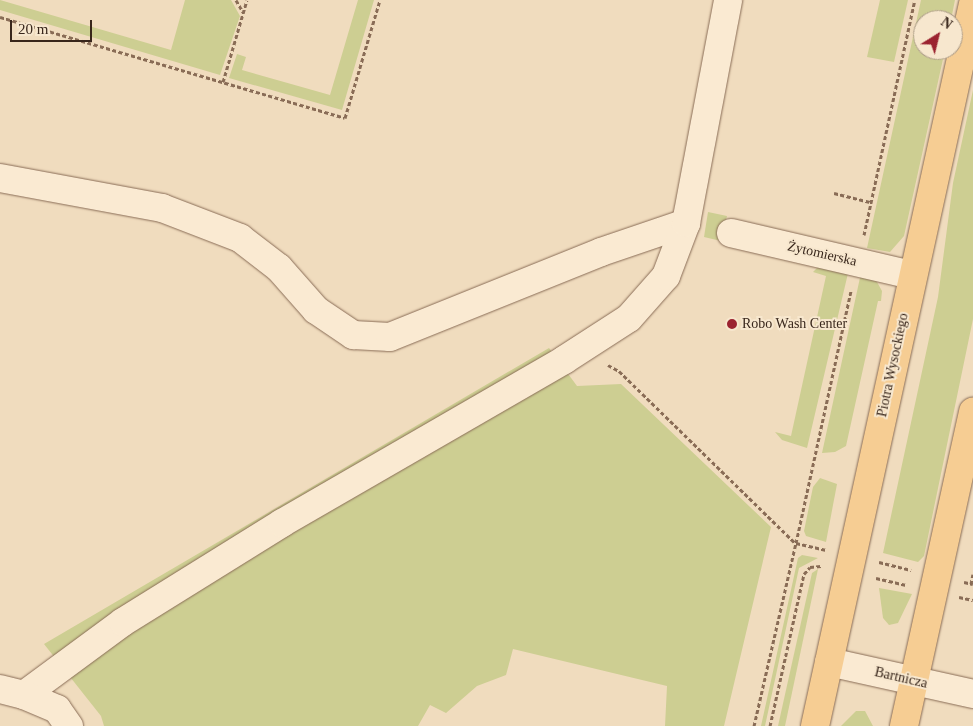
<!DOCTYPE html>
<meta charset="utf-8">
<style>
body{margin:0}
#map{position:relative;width:973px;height:726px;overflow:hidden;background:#f0dcbe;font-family:"Times New Roman",serif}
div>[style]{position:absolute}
.green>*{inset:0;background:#cdce92}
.path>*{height:3px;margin-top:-1.5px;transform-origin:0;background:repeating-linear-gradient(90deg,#896c56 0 4px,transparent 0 6.5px)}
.roads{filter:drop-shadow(0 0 1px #896c56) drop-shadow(0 0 1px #896c56)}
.minor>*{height:28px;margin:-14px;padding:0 14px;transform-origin:14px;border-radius:14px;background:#faead2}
.major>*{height:28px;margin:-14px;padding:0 14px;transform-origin:14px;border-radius:14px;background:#f6cd93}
.dots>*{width:14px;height:14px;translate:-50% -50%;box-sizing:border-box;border:2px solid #f7e7ce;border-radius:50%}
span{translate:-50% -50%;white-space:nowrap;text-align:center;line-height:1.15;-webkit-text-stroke:4px #f7e7ce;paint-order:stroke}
.street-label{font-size:14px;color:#38261b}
.poi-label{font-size:14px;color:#38261b}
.left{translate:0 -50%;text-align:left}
.north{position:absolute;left:913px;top:10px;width:50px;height:50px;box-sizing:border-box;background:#f7e7ce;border:1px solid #ab9a86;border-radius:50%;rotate:36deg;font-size:14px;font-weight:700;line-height:20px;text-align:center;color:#38261b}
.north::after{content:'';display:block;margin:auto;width:18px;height:22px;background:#9b2330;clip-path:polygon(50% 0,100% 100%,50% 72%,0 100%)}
.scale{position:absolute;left:10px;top:20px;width:82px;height:22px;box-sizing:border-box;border:2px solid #38261b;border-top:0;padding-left:6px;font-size:15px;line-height:18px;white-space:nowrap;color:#38261b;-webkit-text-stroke:4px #f7e7ce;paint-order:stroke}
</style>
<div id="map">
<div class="green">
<div style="clip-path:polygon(0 0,171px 50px,185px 0,231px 0,240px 16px,220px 75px,0 10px)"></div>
<div style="clip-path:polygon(358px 0,374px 0,342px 110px,229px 78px,237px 54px,246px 57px,242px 70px,330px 95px)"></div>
<div style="clip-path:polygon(880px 0,908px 0,894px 62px,867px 57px)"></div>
<div style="clip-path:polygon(921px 0,955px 0,951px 20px,923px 20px,923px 50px,945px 50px,904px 236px,890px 252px,867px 248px)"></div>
<div style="clip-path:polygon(973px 90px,973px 319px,924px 556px,918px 562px,883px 553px,938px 297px,953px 183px)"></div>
<div style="clip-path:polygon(708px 212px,727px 216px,721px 241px,704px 237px)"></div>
<div style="clip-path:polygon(821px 264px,849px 269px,807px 448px,782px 440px,775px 432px,791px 436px,826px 276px,813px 272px)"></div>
<div style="clip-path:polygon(861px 273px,870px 274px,877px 282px,882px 291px,881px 301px,878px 301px,846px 446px,835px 452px,822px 453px)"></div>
<div style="clip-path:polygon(549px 348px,577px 386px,621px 384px,771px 527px,724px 726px,665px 726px,667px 686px,513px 649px,506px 675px,477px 686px,446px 713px,430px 705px,418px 726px,104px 726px,101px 716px,44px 644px)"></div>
<div style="clip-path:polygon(820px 478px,837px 484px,826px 542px,806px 536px,804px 531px,813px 487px)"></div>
<div style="clip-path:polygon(802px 555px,818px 558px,799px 568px,765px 726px,761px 726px,798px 558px)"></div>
<div style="clip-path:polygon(818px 569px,785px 726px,778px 726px,812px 573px)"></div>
<div style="clip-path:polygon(879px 588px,912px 594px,898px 623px,889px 625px,883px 618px)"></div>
<div style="clip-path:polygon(856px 711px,865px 711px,873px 726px,841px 726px)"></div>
</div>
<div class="path">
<div style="left:236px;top:0;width:14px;rotate:60deg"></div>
<div style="left:0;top:17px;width:359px;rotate:16.3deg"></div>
<div style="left:345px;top:118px;width:123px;rotate:-73.5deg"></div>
<div style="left:223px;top:82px;width:85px;rotate:-73.7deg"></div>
<div style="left:834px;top:193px;width:38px;rotate:14deg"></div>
<div style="left:864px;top:235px;width:240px;rotate:-77.8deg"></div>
<div style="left:608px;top:365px;width:13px;rotate:29deg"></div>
<div style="left:619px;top:371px;width:246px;rotate:44.3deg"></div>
<div style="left:796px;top:543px;width:259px;rotate:-77.7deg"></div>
<div style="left:879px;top:562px;width:33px;rotate:14deg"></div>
<div style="left:876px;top:578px;width:32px;rotate:13deg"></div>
<div style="left:964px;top:582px;width:9px;rotate:13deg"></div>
<div style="left:971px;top:584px;width:10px;rotate:-79deg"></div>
<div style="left:959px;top:597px;width:14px;rotate:12deg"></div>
<div style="left:754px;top:726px;width:188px;rotate:-77.1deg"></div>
<div style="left:796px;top:543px;width:31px;rotate:13deg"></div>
<div style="left:770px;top:726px;width:156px;rotate:-77.4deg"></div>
<div style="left:804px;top:574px;width:9px;rotate:-49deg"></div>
<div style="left:810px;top:567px;width:11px;rotate:-5deg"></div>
</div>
<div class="roads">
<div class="minor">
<div style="left:0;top:178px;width:165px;rotate:10.5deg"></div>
<div style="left:162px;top:208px;width:84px;rotate:21deg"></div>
<div style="left:240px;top:238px;width:49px;rotate:37.6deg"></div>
<div style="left:279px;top:268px;width:56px;rotate:48.6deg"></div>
<div style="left:316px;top:310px;width:45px;rotate:34deg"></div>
<div style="left:353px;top:335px;width:37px;rotate:3deg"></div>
<div style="left:390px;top:337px;width:227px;rotate:-21.9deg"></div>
<div style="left:601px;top:252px;width:90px;rotate:-18.8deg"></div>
<div style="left:731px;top:233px;width:186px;rotate:13.1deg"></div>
<div style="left:829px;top:662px;width:148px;rotate:12.5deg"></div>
<div style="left:0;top:689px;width:25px;rotate:14deg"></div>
<div style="left:24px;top:695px;width:123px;rotate:-36.4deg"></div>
<div style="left:123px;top:622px;width:187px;rotate:-31.9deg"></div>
<div style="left:282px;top:523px;width:326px;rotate:-30deg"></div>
<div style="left:564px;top:360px;width:77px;rotate:-32.9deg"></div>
<div style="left:629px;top:318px;width:56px;rotate:-48.6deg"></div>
<div style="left:666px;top:276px;width:57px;rotate:-69.3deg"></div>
<div style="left:686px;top:223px;width:227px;rotate:-79.3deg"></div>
<div style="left:24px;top:695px;width:36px;rotate:23deg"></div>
<div style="left:57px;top:709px;width:21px;rotate:55deg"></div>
</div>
<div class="major">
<div style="left:815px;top:726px;width:739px;rotate:-77.66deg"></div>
<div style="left:904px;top:726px;width:322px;rotate:-77.6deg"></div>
</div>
</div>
<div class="dots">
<div style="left:732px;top:324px;background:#9b2330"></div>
</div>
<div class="street-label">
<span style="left:822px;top:254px;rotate:13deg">Żytomierska</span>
<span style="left:893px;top:365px;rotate:-78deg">Piotra Wysockiego</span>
<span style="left:901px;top:678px;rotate:13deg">Bartnicza</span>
</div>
<div class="poi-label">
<span class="left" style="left:742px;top:324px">Robo Wash Center</span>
</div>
<div class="north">N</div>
<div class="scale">20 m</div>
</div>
